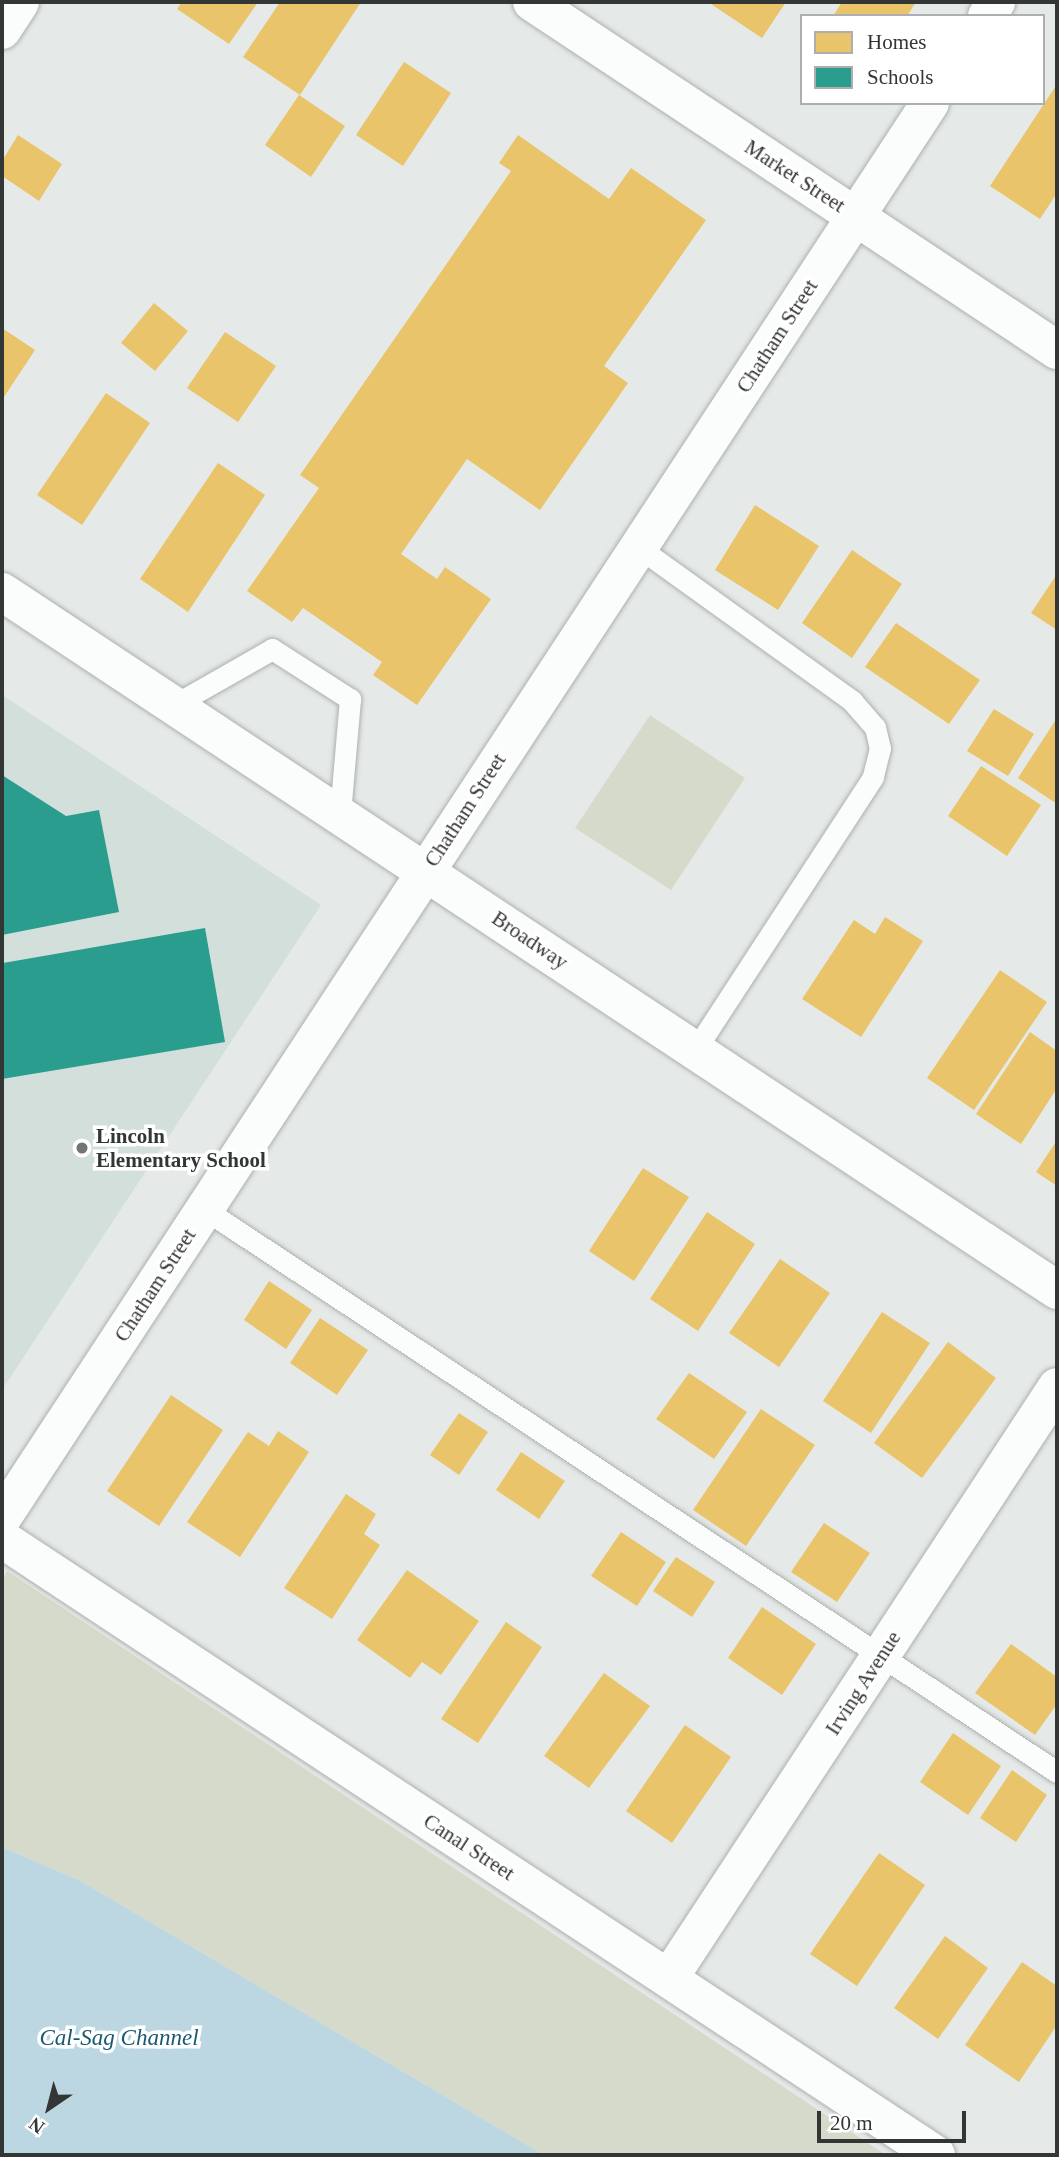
<!DOCTYPE html>
<style>
body{margin:0}
#map{position:relative;width:1059px;height:2157px;overflow:hidden;background:#e5eae8;font-family:Georgia,serif}
div>[style]{position:absolute}
.built>*{inset:0;background:#d2dfda}
.green>*{inset:0;background:#d6daca}
.water>*{inset:0;background:#bdd7e2}
.homes>*{inset:0;background:#e9c46a}
.schools>*{inset:0;background:#2a9d8f}
.roads{filter:drop-shadow(0 0 2px #acb0af) drop-shadow(0 0 2px #acb0af)}
.lane>*{height:21px;margin:-10.5px;padding:0 10.5px;transform-origin:10.5px;border-radius:10.5px;background:#fbfcfc}
.street>*{height:38px;margin:-19px;padding:0 19px;transform-origin:19px;border-radius:19px;background:#fbfcfc}
.secondary>*{height:38px;margin:-19px;padding:0 19px;transform-origin:19px;border-radius:19px;background:#fbfcfc}
.dots>*{width:19px;height:19px;translate:-50% -50%;box-sizing:border-box;border:4px solid #fff;border-radius:50%}
span{translate:-50% -50%;white-space:nowrap;text-align:center;line-height:1.15;-webkit-text-stroke:7px #fff;paint-order:stroke}
.street-label{font-size:21px;color:#323634}
.poi-label{font-size:21px;color:#323634;font-weight:700}
.left{translate:0 -50%;text-align:left}
.water-label{font-size:23px;color:#185871;font-style:italic}
.frame{position:absolute;inset:0;border:4px solid #323634;pointer-events:none}
.legend{position:absolute;left:800px;top:14px;width:245px;height:91px;box-sizing:border-box;background:#fff;border:2px solid #adafae;margin:0;padding:9px 12px;list-style:none;font-size:21px;color:#323634}
.legend li{display:flex;align-items:center;gap:14px;height:35px}
.legend b{width:35px;border:2px solid #adafae}
.north{position:absolute;left:14px;top:2073px;width:70px;height:70px;-webkit-text-stroke:5px #fff;paint-order:stroke;rotate:215deg;font-size:19px;font-weight:700;line-height:28px;text-align:center;color:#323634}
.north::after{content:'';display:block;margin:auto;width:24px;height:32px;background:#323634;clip-path:polygon(50% 0,100% 100%,50% 72%,0 100%)}
.scale{position:absolute;left:817px;top:2111px;width:149px;height:32px;box-sizing:border-box;border:4px solid #323634;border-top:0;padding-left:9px;font-size:21px;line-height:24px;white-space:nowrap;color:#323634;-webkit-text-stroke:5px #fff;paint-order:stroke}
</style>
<div id="map">
<div class="built">
<div style="clip-path:polygon(2px 695px,321px 905px,2px 1390px)"></div>
</div>
<div class="green">
<div style="clip-path:polygon(650px 715px,745px 778px,671px 890px,575px 828px)"></div>
<div style="clip-path:polygon(7px 1571px,886px 2155px,544px 2155px,79px 1880px,2px 1847px,2px 1580px)"></div>
</div>
<div class="water">
<div style="clip-path:polygon(2px 1847px,79px 1880px,544px 2155px,2px 2155px)"></div>
</div>
<div class="homes">
<div style="clip-path:polygon(182px 2px,258px 2px,229px 44px,177px 9px)"></div>
<div style="clip-path:polygon(280px 2px,361px 2px,300px 95px,243px 57px)"></div>
<div style="clip-path:polygon(708px 2px,786px 2px,762px 38px)"></div>
<div style="clip-path:polygon(842px 2px,916px 2px,907px 16px,833px 16px)"></div>
<div style="clip-path:polygon(404px 62px,451px 93px,403px 166px,356px 135px)"></div>
<div style="clip-path:polygon(1057px 84px,1057px 193px,1040px 219px,990px 186px)"></div>
<div style="clip-path:polygon(299px 95px,345px 126px,311px 177px,265px 145px)"></div>
<div style="clip-path:polygon(18px 135px,62px 164px,39px 201px,2px 176px,2px 161px)"></div>
<div style="clip-path:polygon(518px 135px,609px 199px,631px 168px,706px 220px,604px 366px,628px 383px,540px 510px,467px 459px,401px 554px,437px 579px,445px 567px,491px 599px,417px 705px,373px 675px,382px 662px,303px 608px,292px 622px,247px 591px,319px 488px,300px 475px,511px 171px,499px 163px)"></div>
<div style="clip-path:polygon(154px 303px,188px 331px,155px 371px,121px 343px)"></div>
<div style="clip-path:polygon(2px 328px,35px 350px,2px 400px)"></div>
<div style="clip-path:polygon(225px 332px,276px 366px,238px 422px,187px 388px)"></div>
<div style="clip-path:polygon(106px 393px,150px 423px,82px 525px,37px 495px)"></div>
<div style="clip-path:polygon(218px 463px,265px 495px,188px 612px,140px 579px)"></div>
<div style="clip-path:polygon(755px 505px,819px 546px,778px 610px,715px 570px)"></div>
<div style="clip-path:polygon(852px 550px,902px 584px,852px 658px,802px 623px)"></div>
<div style="clip-path:polygon(1057px 574px,1057px 630px,1031px 613px)"></div>
<div style="clip-path:polygon(896px 623px,980px 680px,949px 724px,865px 667px)"></div>
<div style="clip-path:polygon(994px 709px,1034px 734px,1008px 776px,967px 751px)"></div>
<div style="clip-path:polygon(1057px 718px,1057px 804px,1018px 778px)"></div>
<div style="clip-path:polygon(981px 766px,1041px 805px,1007px 856px,948px 816px)"></div>
<div style="clip-path:polygon(885px 917px,923px 941px,861px 1037px,802px 999px,854px 920px,875px 934px)"></div>
<div style="clip-path:polygon(1000px 970px,1047px 1002px,974px 1110px,927px 1078px)"></div>
<div style="clip-path:polygon(1030px 1032px,1057px 1051px,1057px 1088px,1021px 1144px,976px 1114px)"></div>
<div style="clip-path:polygon(1057px 1140px,1057px 1186px,1036px 1172px)"></div>
<div style="clip-path:polygon(643px 1168px,689px 1197px,634px 1281px,589px 1251px)"></div>
<div style="clip-path:polygon(707px 1212px,755px 1244px,698px 1331px,650px 1299px)"></div>
<div style="clip-path:polygon(780px 1259px,830px 1293px,779px 1367px,729px 1333px)"></div>
<div style="clip-path:polygon(269px 1281px,312px 1310px,286px 1349px,244px 1320px)"></div>
<div style="clip-path:polygon(882px 1312px,930px 1343px,871px 1433px,823px 1401px)"></div>
<div style="clip-path:polygon(320px 1318px,368px 1350px,337px 1395px,290px 1363px)"></div>
<div style="clip-path:polygon(948px 1342px,996px 1378px,922px 1478px,874px 1443px)"></div>
<div style="clip-path:polygon(689px 1373px,747px 1412px,714px 1459px,656px 1419px)"></div>
<div style="clip-path:polygon(171px 1395px,223px 1430px,159px 1526px,107px 1491px)"></div>
<div style="clip-path:polygon(761px 1409px,815px 1445px,746px 1546px,693px 1510px)"></div>
<div style="clip-path:polygon(459px 1413px,488px 1432px,459px 1475px,430px 1455px)"></div>
<div style="clip-path:polygon(278px 1431px,309px 1452px,240px 1557px,187px 1522px,248px 1432px,269px 1446px)"></div>
<div style="clip-path:polygon(521px 1452px,565px 1481px,539px 1519px,496px 1490px)"></div>
<div style="clip-path:polygon(346px 1494px,376px 1514px,364px 1534px,380px 1545px,332px 1619px,284px 1588px)"></div>
<div style="clip-path:polygon(824px 1523px,870px 1553px,837px 1602px,791px 1572px)"></div>
<div style="clip-path:polygon(621px 1532px,666px 1562px,637px 1606px,591px 1576px)"></div>
<div style="clip-path:polygon(676px 1557px,715px 1582px,692px 1617px,653px 1591px)"></div>
<div style="clip-path:polygon(407px 1570px,479px 1621px,441px 1675px,422px 1662px,410px 1678px,357px 1640px)"></div>
<div style="clip-path:polygon(762px 1607px,816px 1644px,782px 1695px,728px 1658px)"></div>
<div style="clip-path:polygon(506px 1622px,542px 1647px,478px 1743px,441px 1719px)"></div>
<div style="clip-path:polygon(1011px 1644px,1057px 1677px,1057px 1704px,1035px 1735px,975px 1693px)"></div>
<div style="clip-path:polygon(604px 1673px,650px 1706px,589px 1788px,544px 1756px)"></div>
<div style="clip-path:polygon(685px 1725px,731px 1757px,672px 1843px,626px 1811px)"></div>
<div style="clip-path:polygon(953px 1733px,1001px 1766px,968px 1815px,920px 1782px)"></div>
<div style="clip-path:polygon(1012px 1770px,1047px 1795px,1016px 1842px,980px 1818px)"></div>
<div style="clip-path:polygon(879px 1853px,925px 1885px,857px 1986px,810px 1954px)"></div>
<div style="clip-path:polygon(945px 1936px,988px 1968px,938px 2039px,894px 2008px)"></div>
<div style="clip-path:polygon(1022px 1962px,1057px 1986px,1057px 2025px,1019px 2082px,965px 2045px)"></div>
</div>
<div class="schools">
<div style="clip-path:polygon(2px 775px,66px 816px,99px 810px,119px 912px,2px 935px)"></div>
<div style="clip-path:polygon(205px 928px,225px 1042px,2px 1079px,3px 963px)"></div>
</div>
<div class="roads">
<div class="lane">
<div style="left:638px;top:547px;width:264px;rotate:35.7deg"></div>
<div style="left:852px;top:701px;width:35px;rotate:49deg"></div>
<div style="left:875px;top:727px;width:22px;rotate:77deg"></div>
<div style="left:880px;top:748px;width:30px;rotate:104deg"></div>
<div style="left:873px;top:777px;width:326px;rotate:123.1deg"></div>
<div style="left:174px;top:705px;width:113px;rotate:-29.7deg"></div>
<div style="left:272px;top:649px;width:93px;rotate:32.7deg"></div>
<div style="left:350px;top:699px;width:115px;rotate:95deg"></div>
<div style="left:204px;top:1209px;width:1022px;rotate:33.43deg"></div>
</div>
<div class="street">
<div style="left:532px;top:2px;width:630px;rotate:33.54deg"></div>
<div style="left:987px;top:16px;width:17px;rotate:-57deg"></div>
<div style="left:2px;top:30px;width:33px;rotate:-57deg"></div>
<div style="left:2px;top:1518px;width:1692px;rotate:-56.74deg"></div>
<div style="left:2px;top:1539px;width:1119px;rotate:33.41deg"></div>
<div style="left:669px;top:1978px;width:707px;rotate:-56.71deg"></div>
</div>
<div class="secondary">
<div style="left:2px;top:592px;width:1265px;rotate:33.49deg"></div>
</div>
</div>
<div class="dots">
<div style="left:82px;top:1148px;background:#717573"></div>
</div>
<div class="street-label">
<span style="left:795px;top:176px;rotate:33deg">Market Street</span>
<span style="left:777px;top:336px;rotate:-57deg">Chatham Street</span>
<span style="left:465px;top:810px;rotate:-57deg">Chatham Street</span>
<span style="left:530px;top:940px;rotate:34deg">Broadway</span>
<span style="left:155px;top:1285px;rotate:-57deg">Chatham Street</span>
<span style="left:863px;top:1683px;rotate:-57deg">Irving Avenue</span>
<span style="left:469px;top:1847px;rotate:33deg">Canal Street</span>
</div>
<div class="poi-label">
<span class="left" style="left:96px;top:1148px">Lincoln<br>Elementary School</span>
</div>
<div class="water-label">
<span style="left:119px;top:2038px">Cal-Sag Channel</span>
</div>
<div class="frame"></div>
<ul class="legend">
<li><b style="height:19px;background:#e9c46a"></b>Homes</li>
<li><b style="height:19px;background:#2a9d8f"></b>Schools</li>
</ul>
<div class="north">N</div>
<div class="scale">20 m</div>
</div>
